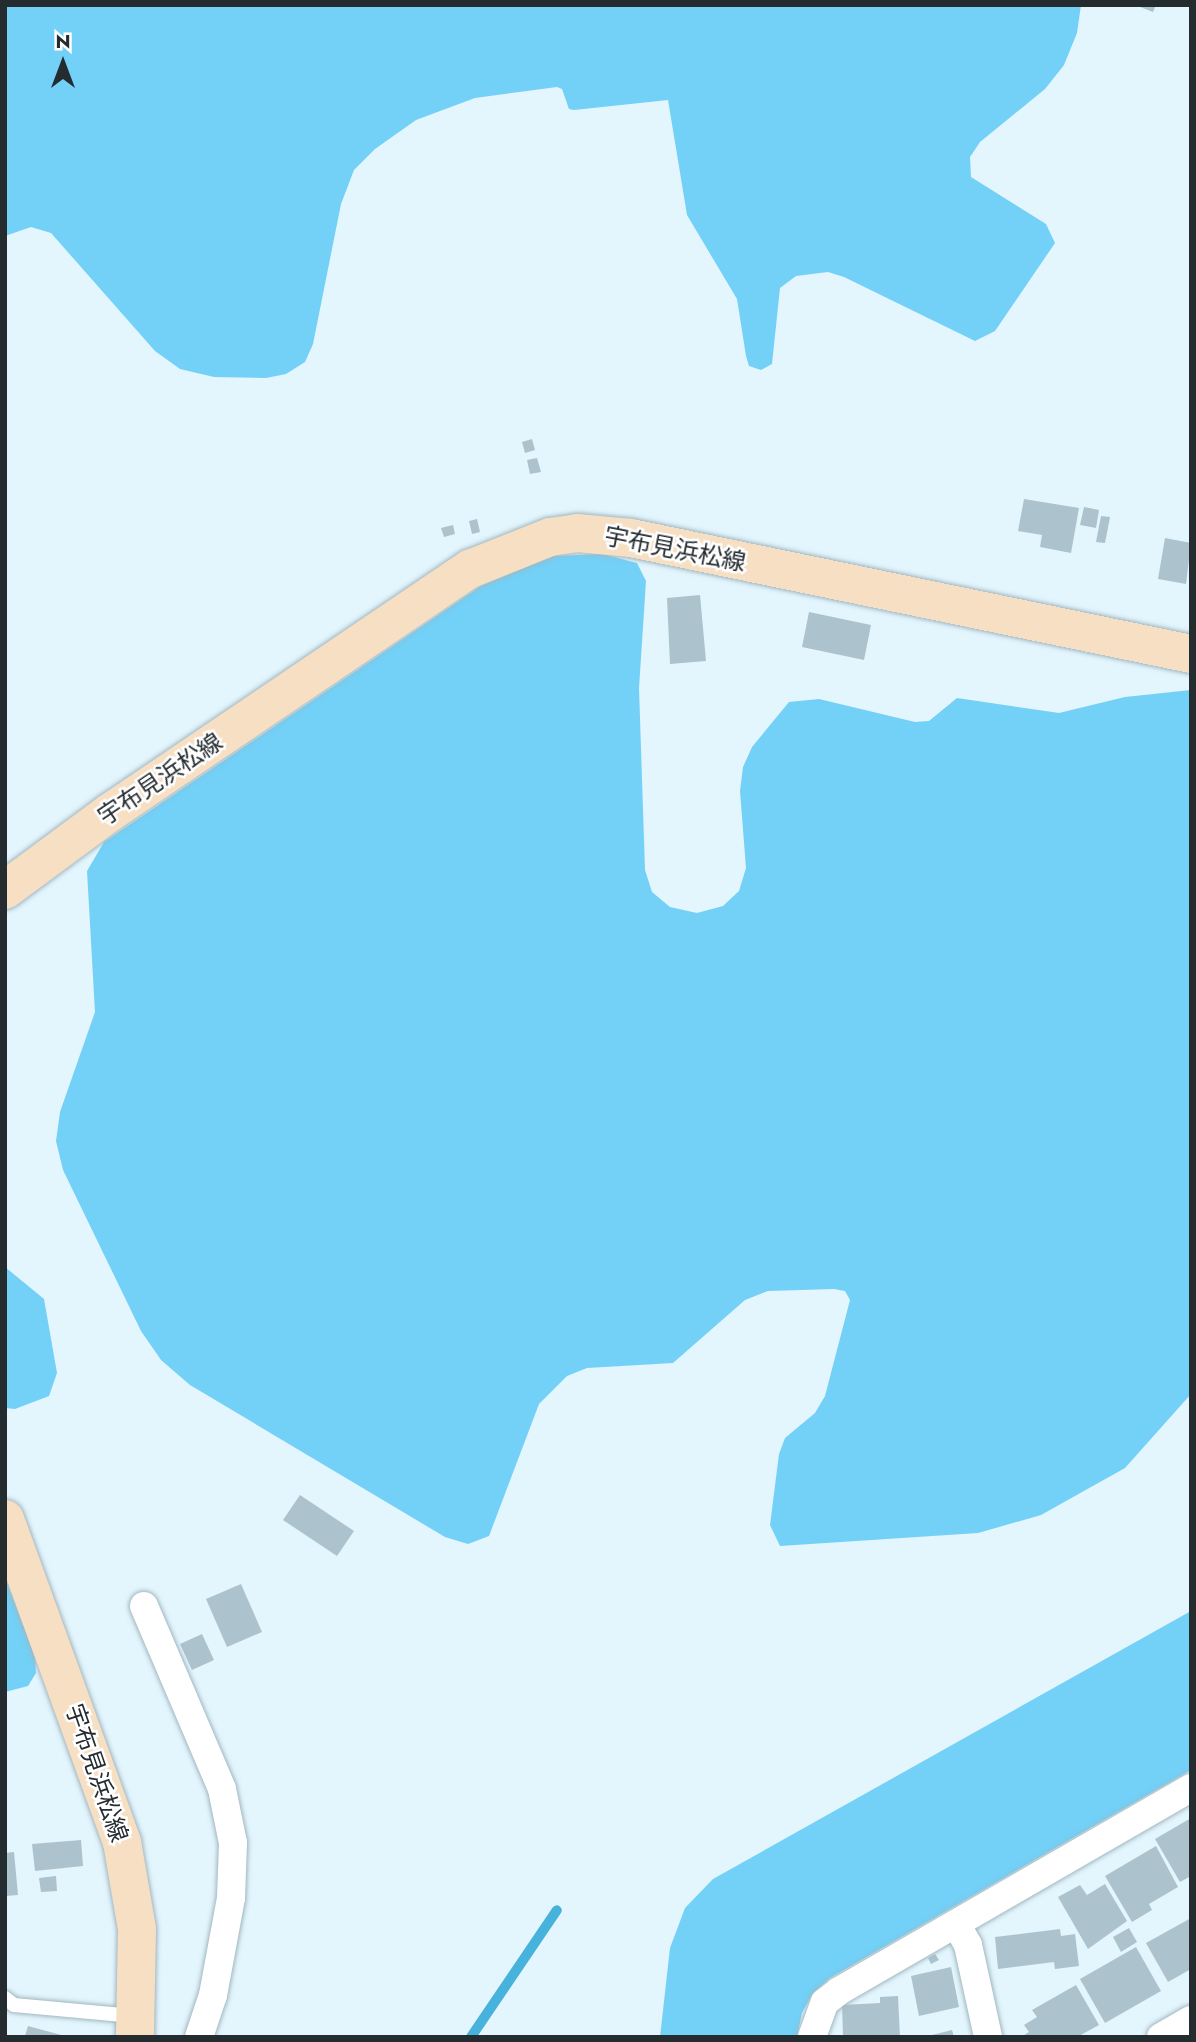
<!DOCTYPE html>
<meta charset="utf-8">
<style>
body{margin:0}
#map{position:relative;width:1196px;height:2042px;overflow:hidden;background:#e3f5fd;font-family:Jost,"Noto Sans JP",sans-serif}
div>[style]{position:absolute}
.green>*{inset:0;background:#73d0f6}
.stream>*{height:10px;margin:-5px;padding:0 5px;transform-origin:5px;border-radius:5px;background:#47b2db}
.building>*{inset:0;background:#acc3cd}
.roads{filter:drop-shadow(0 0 2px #a1b7c0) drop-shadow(0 0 2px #a1b7c0)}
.service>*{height:14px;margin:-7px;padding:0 7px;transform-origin:7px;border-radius:7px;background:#fff}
.minor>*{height:28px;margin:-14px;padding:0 14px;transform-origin:14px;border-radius:14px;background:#fff}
.secondary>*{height:38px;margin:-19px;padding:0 19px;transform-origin:19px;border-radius:19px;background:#f7dfc4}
span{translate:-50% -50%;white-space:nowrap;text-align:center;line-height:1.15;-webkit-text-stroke:5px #fff;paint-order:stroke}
.street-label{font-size:24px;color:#242c30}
.frame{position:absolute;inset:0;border:7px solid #242c30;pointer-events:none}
.north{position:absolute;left:28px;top:28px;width:70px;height:70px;-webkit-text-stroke:5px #fff;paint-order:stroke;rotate:0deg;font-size:19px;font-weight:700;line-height:28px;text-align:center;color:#242c30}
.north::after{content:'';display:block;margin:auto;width:24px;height:32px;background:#242c30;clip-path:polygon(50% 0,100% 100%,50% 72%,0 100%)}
</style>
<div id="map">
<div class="green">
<div style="clip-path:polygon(5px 5px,1081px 5px,1077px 33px,1064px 65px,1045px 89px,980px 142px,970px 157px,971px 177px,1046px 224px,1055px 243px,995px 331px,975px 341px,844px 277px,828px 272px,796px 276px,780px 288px,772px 364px,761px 370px,749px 366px,746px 356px,737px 299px,687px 215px,668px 100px,574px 110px,569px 109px,562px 89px,557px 87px,475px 98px,416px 120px,375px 149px,354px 170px,341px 204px,313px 344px,305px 362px,286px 374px,266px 378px,214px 377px,180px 369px,155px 351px,51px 233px,31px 227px,5px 236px)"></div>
<div style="clip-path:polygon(602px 554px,637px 563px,646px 581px,639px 688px,645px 870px,652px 892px,670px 907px,697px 913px,723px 906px,739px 891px,746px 868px,740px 791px,743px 767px,752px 747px,789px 702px,819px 699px,915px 722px,929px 721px,957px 698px,1059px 713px,1125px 697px,1191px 690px,1191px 1394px,1125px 1468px,1041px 1515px,978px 1533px,780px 1546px,770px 1525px,779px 1454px,785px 1438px,815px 1413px,825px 1396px,850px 1300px,845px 1291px,834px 1289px,768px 1291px,745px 1300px,673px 1363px,587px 1368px,567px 1376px,539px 1404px,489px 1536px,468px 1544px,445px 1537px,190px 1385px,161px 1360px,141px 1331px,63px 1170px,56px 1141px,60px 1112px,95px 1012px,87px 871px,104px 842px,481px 586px,553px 556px)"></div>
<div style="clip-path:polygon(5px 1267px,44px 1299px,57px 1373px,49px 1396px,15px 1409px,5px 1408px)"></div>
<div style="clip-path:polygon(5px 1578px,35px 1656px,36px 1673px,28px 1686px,5px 1692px)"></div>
<div style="clip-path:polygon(1191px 1611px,1191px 1770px,830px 1978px,813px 1993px,802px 2013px,797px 2037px,660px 2037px,670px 1948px,685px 1908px,713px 1879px)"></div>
</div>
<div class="stream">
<div style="left:471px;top:2037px;width:153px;rotate:-55.9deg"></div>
</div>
<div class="building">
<div style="clip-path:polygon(1135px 5px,1156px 5px,1153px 12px)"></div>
<div style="clip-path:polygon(532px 439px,535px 450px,525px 453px,522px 442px)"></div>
<div style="clip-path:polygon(537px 458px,541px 472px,530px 474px,527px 460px)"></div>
<div style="clip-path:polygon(1024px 499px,1079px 508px,1071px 553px,1040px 547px,1042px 535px,1018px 531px)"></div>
<div style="clip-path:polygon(1084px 507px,1099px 510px,1096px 528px,1080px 525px)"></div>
<div style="clip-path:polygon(1101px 516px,1110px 517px,1105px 543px,1096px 542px)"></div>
<div style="clip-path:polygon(477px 519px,480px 532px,472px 534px,469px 521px)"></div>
<div style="clip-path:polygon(453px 525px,455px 534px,444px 537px,441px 528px)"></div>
<div style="clip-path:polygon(1165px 538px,1191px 543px,1186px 584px,1158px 579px)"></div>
<div style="clip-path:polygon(700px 595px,706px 661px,670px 664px,667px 598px)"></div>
<div style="clip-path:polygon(809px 612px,871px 625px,864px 660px,802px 647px)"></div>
<div style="clip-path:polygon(300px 1495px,354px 1531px,337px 1556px,283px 1520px)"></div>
<div style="clip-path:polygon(241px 1584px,262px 1632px,227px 1647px,206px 1599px)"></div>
<div style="clip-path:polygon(202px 1634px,214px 1660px,192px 1670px,180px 1644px)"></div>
<div style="clip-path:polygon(1191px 1818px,1191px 1876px,1180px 1882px,1155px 1839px)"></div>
<div style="clip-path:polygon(81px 1840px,83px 1866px,35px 1871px,32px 1844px)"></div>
<div style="clip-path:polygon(1156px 1846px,1178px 1887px,1149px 1904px,1152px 1910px,1132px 1922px,1105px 1876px)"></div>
<div style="clip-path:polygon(14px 1852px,18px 1895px,5px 1896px,5px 1853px)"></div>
<div style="clip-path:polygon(56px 1876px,57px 1891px,41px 1892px,39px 1878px)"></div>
<div style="clip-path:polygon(1105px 1884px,1127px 1921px,1088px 1949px,1058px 1897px,1080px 1885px,1087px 1895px)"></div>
<div style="clip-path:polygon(1191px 1918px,1191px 1969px,1168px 1982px,1146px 1943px)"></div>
<div style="clip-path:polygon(1129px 1928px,1137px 1942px,1121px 1952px,1113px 1937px)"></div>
<div style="clip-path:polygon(1060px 1929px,1061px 1936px,1075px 1934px,1079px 1966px,1055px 1969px,1054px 1962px,998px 1969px,995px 1937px)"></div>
<div style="clip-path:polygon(1136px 1947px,1161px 1991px,1105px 2023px,1080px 1979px)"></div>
<div style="clip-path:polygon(935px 1954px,939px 1960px,931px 1964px,928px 1958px)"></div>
<div style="clip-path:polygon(951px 1967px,959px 2007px,919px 2016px,911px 1976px)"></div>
<div style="clip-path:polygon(1076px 1985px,1099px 2025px,1077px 2037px,1021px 2037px,1029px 2032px,1024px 2025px,1037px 2017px,1032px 2010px)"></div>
<div style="clip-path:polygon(898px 1996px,900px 2037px,843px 2037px,842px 2005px,880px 2003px,880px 1997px)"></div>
<div style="clip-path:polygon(28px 2026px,65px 2036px,64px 2037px,25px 2036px)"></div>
<div style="clip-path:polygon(952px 2030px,954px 2037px,928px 2037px,928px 2036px)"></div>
</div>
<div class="roads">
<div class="service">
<div style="left:5px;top:1998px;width:11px;rotate:38deg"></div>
<div style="left:14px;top:2005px;width:120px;rotate:5.3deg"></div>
</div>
<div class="minor">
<div style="left:144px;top:1606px;width:199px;rotate:66.9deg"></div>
<div style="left:222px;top:1789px;width:55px;rotate:78.5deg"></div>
<div style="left:233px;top:1843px;width:55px;rotate:92.1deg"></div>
<div style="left:231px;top:1898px;width:99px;rotate:100.5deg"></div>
<div style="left:213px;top:1995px;width:44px;rotate:108.4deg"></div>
<div style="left:956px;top:1924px;width:24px;rotate:60deg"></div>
<div style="left:968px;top:1945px;width:94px;rotate:77.7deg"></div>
<div style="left:812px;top:2037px;width:37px;rotate:-70deg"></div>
<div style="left:825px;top:2002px;width:18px;rotate:-38deg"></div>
<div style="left:839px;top:1991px;width:406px;rotate:-30deg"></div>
<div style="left:1161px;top:2037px;width:34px;rotate:-30deg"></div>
</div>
<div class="secondary">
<div style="left:5px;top:890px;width:129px;rotate:-36.5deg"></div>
<div style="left:109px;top:813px;width:436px;rotate:-34.1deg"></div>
<div style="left:470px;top:569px;width:86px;rotate:-21.8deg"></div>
<div style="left:550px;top:537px;width:27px;rotate:-8deg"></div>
<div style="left:577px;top:533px;width:54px;rotate:5.3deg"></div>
<div style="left:631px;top:538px;width:572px;rotate:11.7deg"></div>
<div style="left:5px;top:1519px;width:344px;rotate:70.1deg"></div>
<div style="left:122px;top:1842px;width:88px;rotate:80.2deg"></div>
<div style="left:137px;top:1929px;width:108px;rotate:91.1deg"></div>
</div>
</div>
<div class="street-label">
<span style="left:675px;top:549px;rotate:11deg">宇布見浜松線</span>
<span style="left:160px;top:779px;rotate:-34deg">宇布見浜松線</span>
<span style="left:97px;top:1773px;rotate:71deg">宇布見浜松線</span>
</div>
<div class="frame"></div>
<div class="north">N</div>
</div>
